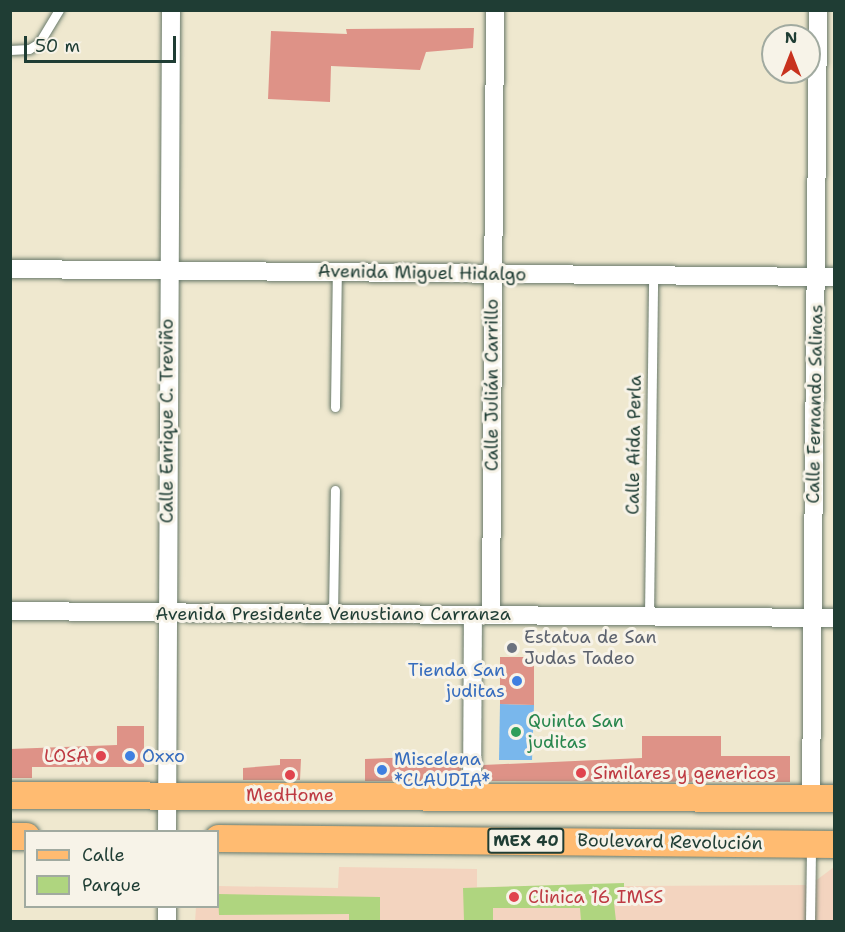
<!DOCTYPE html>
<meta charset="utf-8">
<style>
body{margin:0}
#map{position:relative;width:845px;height:932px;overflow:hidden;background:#efe8cf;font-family:"Shantell Sans",sans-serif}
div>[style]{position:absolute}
.built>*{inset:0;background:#f3d4bf}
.green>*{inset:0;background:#afd57f}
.water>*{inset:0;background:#79b7ec}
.building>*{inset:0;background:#de9287}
.roads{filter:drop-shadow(0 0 2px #68796a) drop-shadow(0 0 2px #68796a)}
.lane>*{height:9px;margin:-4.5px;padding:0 4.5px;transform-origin:4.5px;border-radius:4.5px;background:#fff}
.street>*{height:18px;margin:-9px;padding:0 9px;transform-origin:9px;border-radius:9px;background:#fff}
.primary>*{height:27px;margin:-13.5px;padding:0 13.5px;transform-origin:13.5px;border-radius:13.5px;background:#ffbb71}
.dots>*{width:16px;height:16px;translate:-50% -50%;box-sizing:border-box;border:3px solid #f7f3e8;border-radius:50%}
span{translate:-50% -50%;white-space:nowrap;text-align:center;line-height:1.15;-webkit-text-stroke:6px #f7f3e8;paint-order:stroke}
.shield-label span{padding:2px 4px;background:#f7f3e8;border:2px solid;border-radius:4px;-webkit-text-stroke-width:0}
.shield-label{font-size:16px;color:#1f3d34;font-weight:700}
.street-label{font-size:18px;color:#1f3d34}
.worship-label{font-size:18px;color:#5b616d}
.left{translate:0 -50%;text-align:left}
.shop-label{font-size:18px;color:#366cbe}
.right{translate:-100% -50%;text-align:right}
.leisure-label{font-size:18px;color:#27864d}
.health-label{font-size:18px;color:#be3a42}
.frame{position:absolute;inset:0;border:12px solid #1f3d34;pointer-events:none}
.legend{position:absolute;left:24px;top:830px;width:195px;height:78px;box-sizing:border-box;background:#f7f3e8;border:2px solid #a1aaa0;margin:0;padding:8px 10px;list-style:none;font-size:18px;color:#1f3d34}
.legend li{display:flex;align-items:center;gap:12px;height:30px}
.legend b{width:30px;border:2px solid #a1aaa0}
.north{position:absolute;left:761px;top:24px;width:60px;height:60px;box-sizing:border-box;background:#f7f3e8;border:2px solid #a1aaa0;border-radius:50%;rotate:0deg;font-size:16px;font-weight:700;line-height:24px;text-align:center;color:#1f3d34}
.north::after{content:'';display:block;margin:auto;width:21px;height:27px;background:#c8321e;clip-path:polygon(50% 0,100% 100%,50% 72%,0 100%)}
.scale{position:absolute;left:24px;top:36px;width:152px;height:27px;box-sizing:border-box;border:3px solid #1f3d34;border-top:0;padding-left:8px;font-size:18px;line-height:21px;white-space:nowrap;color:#1f3d34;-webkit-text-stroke:4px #f7f3e8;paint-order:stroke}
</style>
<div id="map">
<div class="built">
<div style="clip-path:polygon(339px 867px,477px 869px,477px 887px,810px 885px,834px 867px,834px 921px,195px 922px,196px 907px,218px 906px,218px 886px,338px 888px)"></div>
</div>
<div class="green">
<div style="clip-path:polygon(624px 883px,624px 903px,614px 903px,616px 921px,581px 921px,580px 908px,493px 908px,493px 921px,464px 921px,463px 888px)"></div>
<div style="clip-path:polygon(218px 894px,380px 897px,380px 921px,349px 921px,349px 914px,219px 915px)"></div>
</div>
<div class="water">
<div style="clip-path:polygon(500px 704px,534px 705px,532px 760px,499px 760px)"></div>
</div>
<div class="building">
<div style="clip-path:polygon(474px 28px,473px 48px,426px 52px,420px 70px,331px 66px,330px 102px,268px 99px,271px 31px,347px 34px,346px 29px)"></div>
<div style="clip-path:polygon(500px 657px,534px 657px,534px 705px,500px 704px)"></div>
<div style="clip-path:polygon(117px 726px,144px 726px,144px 767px,32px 767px,32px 778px,10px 778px,10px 749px,117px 745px)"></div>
<div style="clip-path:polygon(642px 736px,721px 736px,721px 756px,790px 756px,790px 782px,483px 781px,483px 765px,642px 758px)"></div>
<div style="clip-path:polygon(438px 756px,461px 756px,461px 781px,365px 781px,365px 759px)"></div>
<div style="clip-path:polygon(280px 759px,301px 759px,300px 780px,243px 780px,243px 768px,280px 765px)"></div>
</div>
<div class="roads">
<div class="lane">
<div style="left:10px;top:50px;width:19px;rotate:-3deg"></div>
<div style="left:29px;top:49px;width:12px;rotate:-31deg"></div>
<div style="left:39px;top:43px;width:39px;rotate:-59deg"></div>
<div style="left:335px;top:407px;width:135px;rotate:-89.2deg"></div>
<div style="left:333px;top:614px;width:124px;rotate:-89.1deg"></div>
<div style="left:649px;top:616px;width:341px;rotate:-89.3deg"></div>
<div style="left:810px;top:922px;width:76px;rotate:-89.2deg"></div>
</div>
<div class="street">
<div style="left:10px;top:269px;width:824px;rotate:0.56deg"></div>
<div style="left:10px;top:611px;width:824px;rotate:0.49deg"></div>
<div style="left:491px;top:615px;width:605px;rotate:-89.62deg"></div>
<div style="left:472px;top:797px;width:182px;rotate:-89.7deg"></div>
<div style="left:811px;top:798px;width:788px;rotate:-89.49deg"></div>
<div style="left:167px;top:832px;width:822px;rotate:-89.72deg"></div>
<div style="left:167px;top:922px;width:16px;rotate:-90deg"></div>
</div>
<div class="primary">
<div style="left:10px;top:795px;width:824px;rotate:0.21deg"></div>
<div style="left:10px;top:836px;width:16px"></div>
<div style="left:218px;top:838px;width:616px;rotate:0.56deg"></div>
</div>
</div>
<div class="dots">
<div style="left:512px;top:648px;background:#6b7280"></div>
<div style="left:517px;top:681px;background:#3f7fe0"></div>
<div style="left:516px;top:732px;background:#2e9e5b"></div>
<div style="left:101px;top:756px;background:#e0444e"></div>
<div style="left:130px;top:756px;background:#3f7fe0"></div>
<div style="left:382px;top:770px;background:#3f7fe0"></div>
<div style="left:581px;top:773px;background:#e0444e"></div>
<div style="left:290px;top:775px;background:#e0444e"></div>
<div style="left:514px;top:897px;background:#e0444e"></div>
</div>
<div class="shield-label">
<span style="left:526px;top:841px">MEX 40</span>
</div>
<div class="street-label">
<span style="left:422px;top:273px;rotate:1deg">Avenida Miguel Hidalgo</span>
<span style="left:492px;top:385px;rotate:-90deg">Calle Julián Carrillo</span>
<span style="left:815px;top:404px;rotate:-89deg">Calle Fernando Salinas</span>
<span style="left:167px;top:421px;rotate:-90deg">Calle Enrique C. Treviño</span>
<span style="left:634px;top:445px;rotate:-89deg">Calle Aída Perla</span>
<span style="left:333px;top:614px">Avenida Presidente Venustiano Carranza</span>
<span style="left:670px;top:842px;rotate:1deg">Boulevard Revolución</span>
</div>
<div class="worship-label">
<span class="left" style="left:524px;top:648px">Estatua de San<br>Judas Tadeo</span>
</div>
<div class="shop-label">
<span class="right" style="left:505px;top:681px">Tienda San<br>juditas</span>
<span class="left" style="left:142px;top:756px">Oxxo</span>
<span class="left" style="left:394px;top:770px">Miscelena<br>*CLAUDIA*</span>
</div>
<div class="leisure-label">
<span class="left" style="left:528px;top:732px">Quinta San<br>juditas</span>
</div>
<div class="health-label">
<span class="right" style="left:89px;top:756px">LOSA</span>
<span class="left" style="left:593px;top:773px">Similares y genericos</span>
<span style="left:290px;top:795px">MedHome</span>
<span class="left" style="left:528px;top:897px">Clinica 16 IMSS</span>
</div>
<div class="frame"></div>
<ul class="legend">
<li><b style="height:8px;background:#ffbb71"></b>Calle</li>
<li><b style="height:16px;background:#afd57f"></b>Parque</li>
</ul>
<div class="north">N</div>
<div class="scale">50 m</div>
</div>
